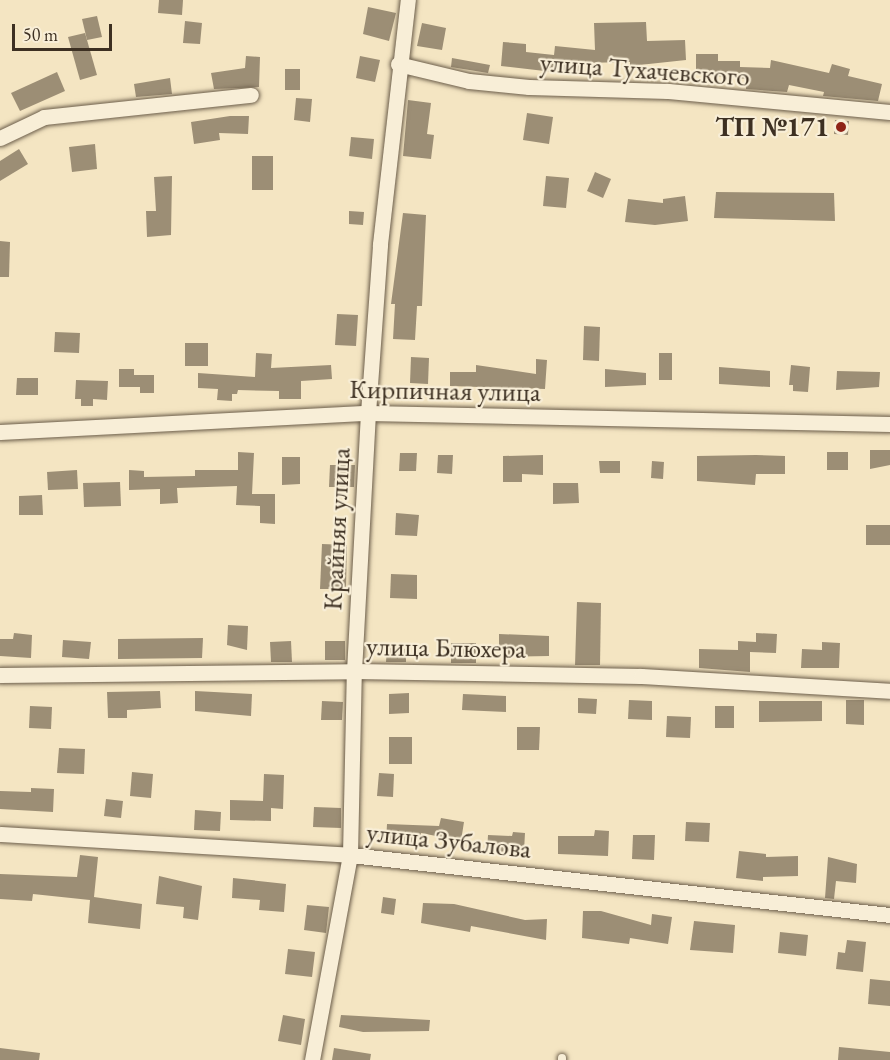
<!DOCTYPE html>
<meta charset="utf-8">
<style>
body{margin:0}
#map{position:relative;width:890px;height:1060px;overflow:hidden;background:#f4e5c2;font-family:"EB Garamond",serif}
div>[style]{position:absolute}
.building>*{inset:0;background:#9c8e75}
.roads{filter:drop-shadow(0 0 2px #6b5d4a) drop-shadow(0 0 2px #6b5d4a)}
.service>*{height:8px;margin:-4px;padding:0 4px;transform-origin:4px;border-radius:4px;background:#f8eed7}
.minor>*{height:15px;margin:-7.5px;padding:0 7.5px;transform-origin:7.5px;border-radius:7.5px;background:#f8eed7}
.dots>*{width:16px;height:16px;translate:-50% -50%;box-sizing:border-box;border:3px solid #f8eed7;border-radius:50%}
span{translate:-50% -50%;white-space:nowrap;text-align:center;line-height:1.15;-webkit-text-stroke:4.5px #f8eed7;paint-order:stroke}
.street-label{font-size:27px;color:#3d3022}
.poi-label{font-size:27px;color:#3d3022;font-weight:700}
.right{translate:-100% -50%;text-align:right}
.scale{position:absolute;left:12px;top:24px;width:100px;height:27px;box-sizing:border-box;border:3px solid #3d3022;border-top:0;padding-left:8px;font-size:18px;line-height:21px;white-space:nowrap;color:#3d3022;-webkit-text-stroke:4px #f8eed7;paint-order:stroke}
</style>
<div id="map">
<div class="building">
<div style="clip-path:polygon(159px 0,183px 0,182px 15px,158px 13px)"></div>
<div style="clip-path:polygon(368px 7px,396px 13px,389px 41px,363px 34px)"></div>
<div style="clip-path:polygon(97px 16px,102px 37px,87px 40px,82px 19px)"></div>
<div style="clip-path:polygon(185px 21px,202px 23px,200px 44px,183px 43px)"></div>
<div style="clip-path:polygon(646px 22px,647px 41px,685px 40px,686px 60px,630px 66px,630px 62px,580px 63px,579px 75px,501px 66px,503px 42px,526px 44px,526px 52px,554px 55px,555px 46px,595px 50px,594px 23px)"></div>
<div style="clip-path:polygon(422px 23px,446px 28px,442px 50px,417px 46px)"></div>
<div style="clip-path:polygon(85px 33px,97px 75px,80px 80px,68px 37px)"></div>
<div style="clip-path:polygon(696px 54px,718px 54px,718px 61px,740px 61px,740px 67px,770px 68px,771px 60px,829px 73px,832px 64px,850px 69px,848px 76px,882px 84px,878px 101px,823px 96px,824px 92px,789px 85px,787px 92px,746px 89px,746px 79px,696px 74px)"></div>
<div style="clip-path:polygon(246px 56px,260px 57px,259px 87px,214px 89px,211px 73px,245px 68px)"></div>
<div style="clip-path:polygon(360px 56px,380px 60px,375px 82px,356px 78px)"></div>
<div style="clip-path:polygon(452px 58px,490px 65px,488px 73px,451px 67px)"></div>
<div style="clip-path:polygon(285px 69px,300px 69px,300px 90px,285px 90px)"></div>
<div style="clip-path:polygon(57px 72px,65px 91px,20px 111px,11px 93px)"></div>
<div style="clip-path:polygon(170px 78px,172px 94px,136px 97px,134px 84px)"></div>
<div style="clip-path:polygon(296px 98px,312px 99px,310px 122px,294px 120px)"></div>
<div style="clip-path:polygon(408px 100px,431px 103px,427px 134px,434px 135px,431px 159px,403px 156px)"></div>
<div style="clip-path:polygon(527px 113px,553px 117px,549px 144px,523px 140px)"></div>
<div style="clip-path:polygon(230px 116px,249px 116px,248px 134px,219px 133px,220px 140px,194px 144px,191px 122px)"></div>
<div style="clip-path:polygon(835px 120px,849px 121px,848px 135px,834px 134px)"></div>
<div style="clip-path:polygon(351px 137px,374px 139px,372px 159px,349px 156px)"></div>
<div style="clip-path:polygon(95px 144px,97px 169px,72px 172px,69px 147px)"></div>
<div style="clip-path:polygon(19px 149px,28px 164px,0 181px,0 161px)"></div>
<div style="clip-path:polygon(252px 156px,273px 156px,273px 190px,252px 190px)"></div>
<div style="clip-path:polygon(595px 172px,611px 179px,603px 198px,587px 191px)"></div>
<div style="clip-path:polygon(172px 176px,171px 235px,147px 237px,146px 211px,156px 211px,154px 177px)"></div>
<div style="clip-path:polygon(546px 176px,569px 178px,566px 208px,543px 206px)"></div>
<div style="clip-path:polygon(716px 192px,834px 193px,835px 221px,714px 218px)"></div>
<div style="clip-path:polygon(685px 196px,688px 221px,655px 225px,625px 222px,628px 199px,663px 203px,663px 199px)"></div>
<div style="clip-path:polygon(349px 211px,364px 212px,363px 225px,349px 224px)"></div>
<div style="clip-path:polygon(403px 213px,426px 215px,422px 306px,417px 306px,415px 340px,393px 339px,395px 304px,391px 304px)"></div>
<div style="clip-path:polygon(0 241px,10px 242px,9px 277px,0 277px)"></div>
<div style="clip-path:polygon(337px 314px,358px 315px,356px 346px,335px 345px)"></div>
<div style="clip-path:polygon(584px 326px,600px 327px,599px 361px,583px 360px)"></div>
<div style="clip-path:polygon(55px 332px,80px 333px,79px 353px,54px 352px)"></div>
<div style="clip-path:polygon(185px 343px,208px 343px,208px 366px,185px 366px)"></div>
<div style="clip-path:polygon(256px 353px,272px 354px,271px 368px,331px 365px,332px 379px,301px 381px,301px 399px,279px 399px,279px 391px,238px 390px,237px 394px,232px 394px,232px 401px,217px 400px,218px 389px,198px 388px,198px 373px,255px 377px)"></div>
<div style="clip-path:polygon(659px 353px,672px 353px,672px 380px,659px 380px)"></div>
<div style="clip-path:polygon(411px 357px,429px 358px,428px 384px,410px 383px)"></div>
<div style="clip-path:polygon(536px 359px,547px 360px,545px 389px,450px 386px,450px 372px,476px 372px,476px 365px,536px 374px)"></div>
<div style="clip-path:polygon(791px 365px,810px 367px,808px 392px,793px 391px,793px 385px,789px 385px)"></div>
<div style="clip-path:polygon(719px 367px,770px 371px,770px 387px,719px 384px)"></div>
<div style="clip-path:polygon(119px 369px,134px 369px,134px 375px,154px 375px,154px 393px,140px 393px,140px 387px,119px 387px)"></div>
<div style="clip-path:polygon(605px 369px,646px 373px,646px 385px,605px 387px)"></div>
<div style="clip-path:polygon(837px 371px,880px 372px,879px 387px,836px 390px)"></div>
<div style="clip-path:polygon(17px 378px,38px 378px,38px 395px,16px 395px)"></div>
<div style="clip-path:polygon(76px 380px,108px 381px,107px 400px,93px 399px,93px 406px,81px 406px,81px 399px,75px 399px)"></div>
<div style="clip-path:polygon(870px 450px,890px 450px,890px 465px,870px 469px)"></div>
<div style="clip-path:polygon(238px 452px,254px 453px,252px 494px,275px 494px,275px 524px,260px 523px,260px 506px,236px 505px,237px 486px,177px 488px,178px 503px,160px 504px,160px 489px,129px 490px,129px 470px,144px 471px,144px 477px,195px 476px,195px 470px,238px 470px)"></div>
<div style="clip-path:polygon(827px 452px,848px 452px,848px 470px,827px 470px)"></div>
<div style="clip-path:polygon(400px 453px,417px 453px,416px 471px,399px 471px)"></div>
<div style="clip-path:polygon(438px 455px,453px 455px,452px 474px,437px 473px)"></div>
<div style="clip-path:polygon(543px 455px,543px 475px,522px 474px,522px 482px,503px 482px,503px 456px)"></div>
<div style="clip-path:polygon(756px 455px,785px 456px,785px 474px,756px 474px,755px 485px,697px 481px,697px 456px)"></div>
<div style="clip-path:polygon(282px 457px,300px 457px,300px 484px,282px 485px)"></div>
<div style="clip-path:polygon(599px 461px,620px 461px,620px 473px,600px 473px)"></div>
<div style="clip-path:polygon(652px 461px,664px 462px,663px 479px,651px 478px)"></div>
<div style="clip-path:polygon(330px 465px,355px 465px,354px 487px,329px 487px)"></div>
<div style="clip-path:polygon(77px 470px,78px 489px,48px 490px,47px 472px)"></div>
<div style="clip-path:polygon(120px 482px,121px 506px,84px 507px,83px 483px)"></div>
<div style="clip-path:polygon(553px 483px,578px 483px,579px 503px,553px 504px)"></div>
<div style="clip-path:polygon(42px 495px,43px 515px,19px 515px,19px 496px)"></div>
<div style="clip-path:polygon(396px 513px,419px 515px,417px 536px,395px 535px)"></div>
<div style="clip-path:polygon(866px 525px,890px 525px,890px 545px,866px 545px)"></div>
<div style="clip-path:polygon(322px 544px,347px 545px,346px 589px,320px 589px)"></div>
<div style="clip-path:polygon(391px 574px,417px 575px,417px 599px,390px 598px)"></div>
<div style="clip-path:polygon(577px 602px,601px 603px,600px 665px,575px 665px)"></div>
<div style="clip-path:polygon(228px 625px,248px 626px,247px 650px,227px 645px)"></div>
<div style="clip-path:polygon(14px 633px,32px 635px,31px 658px,0 656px,0 639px,13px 639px)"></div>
<div style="clip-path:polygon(756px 633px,777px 634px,776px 653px,750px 652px,750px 672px,699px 668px,699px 649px,738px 650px,738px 641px,756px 642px)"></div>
<div style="clip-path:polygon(499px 634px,549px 636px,549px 656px,499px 657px)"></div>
<div style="clip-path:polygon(203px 638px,202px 658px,118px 659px,118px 639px)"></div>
<div style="clip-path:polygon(63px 640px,91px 642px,89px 659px,62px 657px)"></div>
<div style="clip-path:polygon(291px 641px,292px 662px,271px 662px,270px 642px)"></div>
<div style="clip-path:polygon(325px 641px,345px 641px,345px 660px,325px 660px)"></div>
<div style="clip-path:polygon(822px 642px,840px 643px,839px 668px,801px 668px,802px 649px,822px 650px)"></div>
<div style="clip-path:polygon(451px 643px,476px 643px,476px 663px,451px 663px)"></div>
<div style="clip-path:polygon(387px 648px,406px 649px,406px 662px,386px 662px)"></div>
<div style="clip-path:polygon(160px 691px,161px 708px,127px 710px,127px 718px,108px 718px,107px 692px)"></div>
<div style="clip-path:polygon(195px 691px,252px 694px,251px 716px,195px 711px)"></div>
<div style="clip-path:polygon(409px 693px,409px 713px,389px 714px,389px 694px)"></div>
<div style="clip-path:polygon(463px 694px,506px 696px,506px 712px,462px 710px)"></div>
<div style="clip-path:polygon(578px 698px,597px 699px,596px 714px,578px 713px)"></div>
<div style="clip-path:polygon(629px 700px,652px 701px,652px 720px,628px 719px)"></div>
<div style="clip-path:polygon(846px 700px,864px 700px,864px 725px,846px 724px)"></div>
<div style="clip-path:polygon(322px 701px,343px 702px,342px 720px,321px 720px)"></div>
<div style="clip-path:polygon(759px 701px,822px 701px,822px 721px,759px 722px)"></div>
<div style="clip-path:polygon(30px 706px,52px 707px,51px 729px,29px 728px)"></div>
<div style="clip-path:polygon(715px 706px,734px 706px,734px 728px,715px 728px)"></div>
<div style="clip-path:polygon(667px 716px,691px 717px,690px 738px,666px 737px)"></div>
<div style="clip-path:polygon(517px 727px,540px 727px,539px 750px,517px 750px)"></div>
<div style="clip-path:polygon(389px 737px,412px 737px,412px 764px,389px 764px)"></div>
<div style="clip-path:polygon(59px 748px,85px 749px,84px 774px,57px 773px)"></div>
<div style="clip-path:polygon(132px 772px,153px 774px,151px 798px,130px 796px)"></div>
<div style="clip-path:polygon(379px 773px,394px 774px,393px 797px,377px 796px)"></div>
<div style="clip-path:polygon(264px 774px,284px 775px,283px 809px,271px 808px,271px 821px,230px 820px,230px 800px,263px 801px)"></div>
<div style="clip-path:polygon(31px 788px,54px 789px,53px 812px,0 809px,0 791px,31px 792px)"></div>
<div style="clip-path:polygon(106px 799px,123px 801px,121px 818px,104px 816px)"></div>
<div style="clip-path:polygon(314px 807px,341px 808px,341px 828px,313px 827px)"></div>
<div style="clip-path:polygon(195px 810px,221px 812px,220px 831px,194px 830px)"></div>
<div style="clip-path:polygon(441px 818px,464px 822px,461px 841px,421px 833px,420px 844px,386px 842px,387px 824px,439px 826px)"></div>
<div style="clip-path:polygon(686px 822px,710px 823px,709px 842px,685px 841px)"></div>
<div style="clip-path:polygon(595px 830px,609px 831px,608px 856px,558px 854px,558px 836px,594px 836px)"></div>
<div style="clip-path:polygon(513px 832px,525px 833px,524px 851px,487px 852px,488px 835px,512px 836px)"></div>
<div style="clip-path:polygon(633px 835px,655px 835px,654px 860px,632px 859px)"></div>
<div style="clip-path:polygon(739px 851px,766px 854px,766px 857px,798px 856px,798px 876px,763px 877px,763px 881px,736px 878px)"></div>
<div style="clip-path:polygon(80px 855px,98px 857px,94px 897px,142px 904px,140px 929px,88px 923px,90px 900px,33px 894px,32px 901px,0 899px,0 874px,77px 877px)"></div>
<div style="clip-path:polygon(828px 857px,857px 864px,856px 883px,836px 881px,834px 899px,825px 898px)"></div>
<div style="clip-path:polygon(159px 876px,202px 886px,198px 920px,183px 918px,184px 907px,156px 904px)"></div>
<div style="clip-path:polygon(233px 878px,286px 884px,284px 912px,259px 910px,260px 900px,232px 898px)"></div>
<div style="clip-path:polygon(383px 897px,396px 899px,394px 915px,381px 913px)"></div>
<div style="clip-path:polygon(423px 903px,454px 904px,525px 920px,547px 919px,546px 940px,471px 926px,470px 932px,421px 923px)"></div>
<div style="clip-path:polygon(307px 905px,329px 907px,326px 933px,304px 930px)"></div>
<div style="clip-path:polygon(583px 911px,601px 911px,651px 925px,652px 914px,672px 917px,668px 944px,630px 938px,629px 944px,582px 938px)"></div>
<div style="clip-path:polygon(694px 921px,735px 925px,733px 953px,690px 950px)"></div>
<div style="clip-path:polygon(780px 932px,808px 935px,806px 956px,778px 953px)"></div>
<div style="clip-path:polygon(847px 940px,866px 942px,863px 972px,836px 969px,838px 952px,845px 953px)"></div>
<div style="clip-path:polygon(288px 949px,315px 952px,312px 977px,285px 974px)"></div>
<div style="clip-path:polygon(870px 979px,890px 981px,890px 1006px,868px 1004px)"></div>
<div style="clip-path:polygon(283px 1015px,305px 1019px,301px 1045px,278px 1041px)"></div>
<div style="clip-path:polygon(341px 1015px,430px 1020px,429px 1031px,363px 1032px,339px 1027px)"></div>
<div style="clip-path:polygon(839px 1047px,890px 1052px,890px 1060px,838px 1060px)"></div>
<div style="clip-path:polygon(0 1048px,40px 1053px,39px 1060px,0 1060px)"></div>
<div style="clip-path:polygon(334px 1048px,371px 1054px,370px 1060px,332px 1060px)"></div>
</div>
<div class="roads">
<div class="service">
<div style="left:562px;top:1060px;width:2px;rotate:-90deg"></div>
</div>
<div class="minor">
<div style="left:398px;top:64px;width:73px;rotate:13.5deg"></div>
<div style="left:469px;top:81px;width:60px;rotate:5.7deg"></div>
<div style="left:529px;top:87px;width:139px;rotate:1.6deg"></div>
<div style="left:668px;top:91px;width:223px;rotate:5.4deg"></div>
<div style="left:0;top:138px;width:49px;rotate:-25.5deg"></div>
<div style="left:44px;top:117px;width:208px;rotate:-6.1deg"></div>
<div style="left:0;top:432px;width:368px;rotate:-3deg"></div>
<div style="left:368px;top:413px;width:522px;rotate:1.21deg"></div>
<div style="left:0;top:675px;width:354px;rotate:-0.6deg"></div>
<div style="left:354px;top:671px;width:287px;rotate:1deg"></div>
<div style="left:641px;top:676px;width:249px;rotate:3.4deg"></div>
<div style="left:0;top:834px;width:351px;rotate:3.4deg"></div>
<div style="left:350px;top:855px;width:543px;rotate:6.34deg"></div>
<div style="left:312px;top:1060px;width:208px;rotate:-79.5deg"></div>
<div style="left:350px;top:855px;width:184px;rotate:-88.8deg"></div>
<div style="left:354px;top:671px;width:258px;rotate:-86.9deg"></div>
<div style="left:368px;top:413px;width:169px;rotate:-85.9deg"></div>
<div style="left:380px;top:244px;width:246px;rotate:-83.5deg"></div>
</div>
</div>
<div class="dots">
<div style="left:841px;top:127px;background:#8f2418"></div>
</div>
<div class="street-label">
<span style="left:645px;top:69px;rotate:4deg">улица Тухачевского</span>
<span style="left:445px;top:390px;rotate:1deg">Кирпичная улица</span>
<span style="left:336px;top:529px;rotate:-87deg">Крайняя улица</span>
<span style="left:446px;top:647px;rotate:1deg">улица Блюхера</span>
<span style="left:449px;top:840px;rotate:6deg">улица Зубалова</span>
</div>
<div class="poi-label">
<span class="right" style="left:829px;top:127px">ТП №171</span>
</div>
<div class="scale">50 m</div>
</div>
